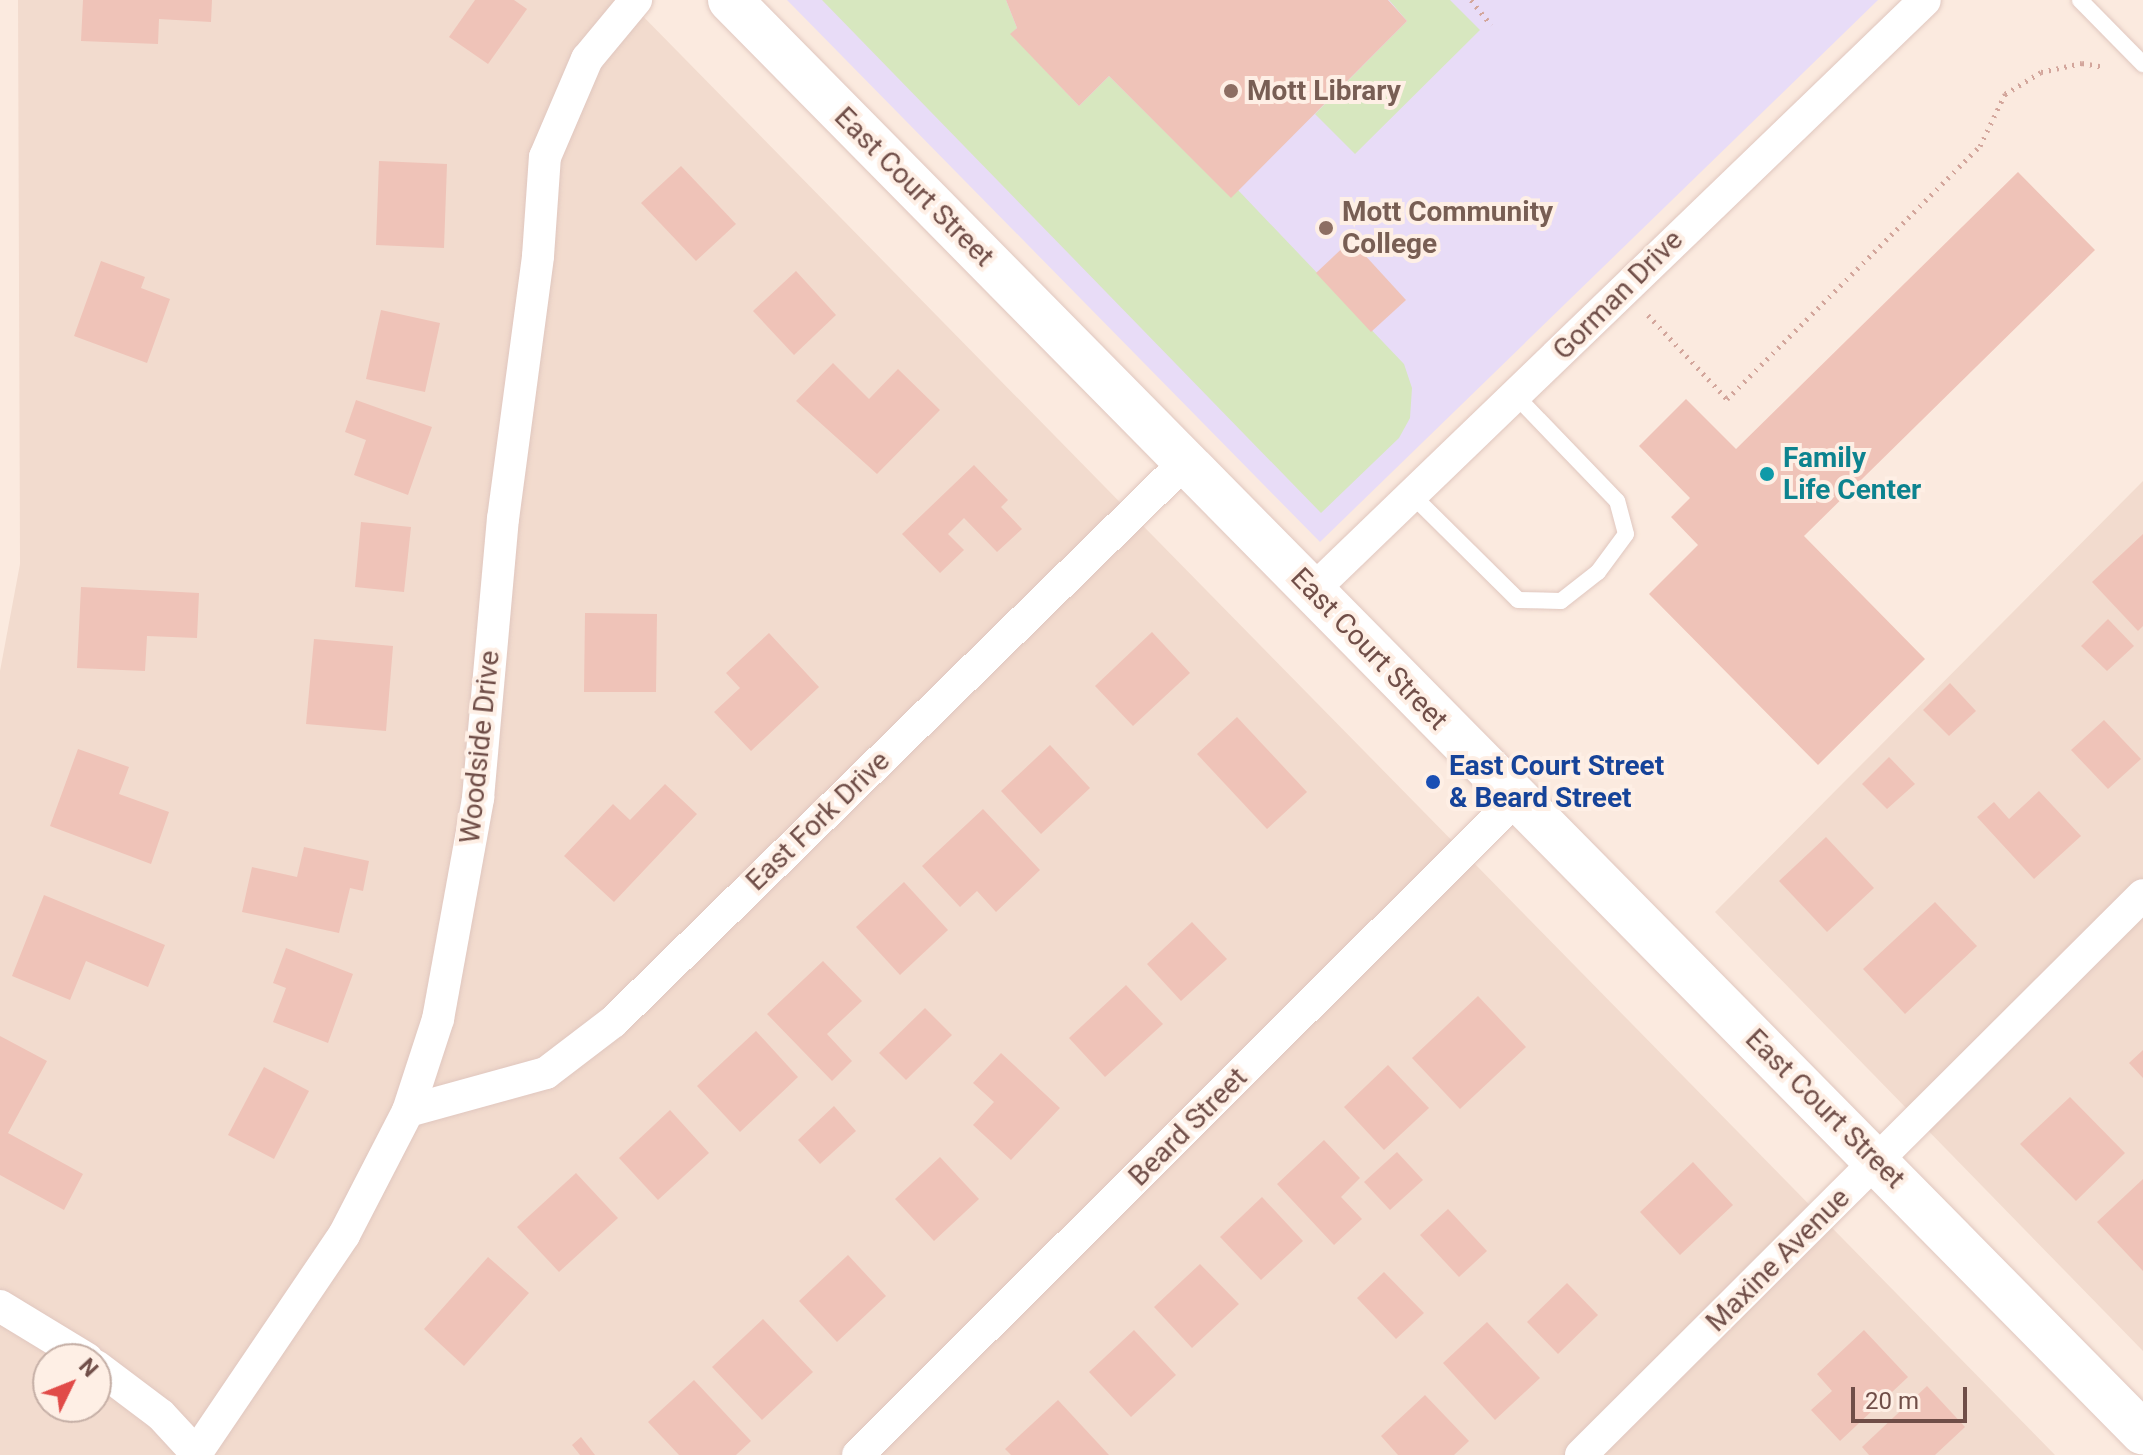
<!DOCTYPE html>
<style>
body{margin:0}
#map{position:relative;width:2143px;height:1455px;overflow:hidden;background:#fbeadf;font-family:Roboto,sans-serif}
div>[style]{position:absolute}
.residential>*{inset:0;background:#f2dbce}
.education>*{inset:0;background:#e8dcf7}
.green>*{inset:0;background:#d7e7bf}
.building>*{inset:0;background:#efc3b8}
.path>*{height:5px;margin-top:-2.5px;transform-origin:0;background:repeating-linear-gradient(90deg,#d3a69c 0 2px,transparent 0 8px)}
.roads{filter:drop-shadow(0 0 2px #e0c7bf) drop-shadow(0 0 2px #e0c7bf)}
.service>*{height:16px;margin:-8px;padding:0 8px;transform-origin:8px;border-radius:8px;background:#fff}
.minor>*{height:32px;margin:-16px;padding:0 16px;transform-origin:16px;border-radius:16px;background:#fff}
.secondary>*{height:44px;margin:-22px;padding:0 22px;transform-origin:22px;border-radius:22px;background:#fff}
.dots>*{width:22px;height:22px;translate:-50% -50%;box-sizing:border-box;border:4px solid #feefe5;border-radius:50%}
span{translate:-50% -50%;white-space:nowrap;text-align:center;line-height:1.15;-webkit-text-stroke:8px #feefe5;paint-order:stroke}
.education-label{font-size:28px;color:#785e54;font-weight:700}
.left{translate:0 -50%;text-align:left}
.street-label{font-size:28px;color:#704e48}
.culture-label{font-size:28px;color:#0d838f;font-weight:700}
.transit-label{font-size:28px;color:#164399;font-weight:700}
.north{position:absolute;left:32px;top:1343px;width:80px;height:80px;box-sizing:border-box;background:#feefe5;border:2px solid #c5afa6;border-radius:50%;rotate:47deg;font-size:22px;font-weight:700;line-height:32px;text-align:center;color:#704e48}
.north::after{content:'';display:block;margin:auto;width:28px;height:36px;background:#e14b48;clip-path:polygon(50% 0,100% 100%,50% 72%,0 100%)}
.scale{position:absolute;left:1851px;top:1387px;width:116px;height:36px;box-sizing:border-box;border:4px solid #704e48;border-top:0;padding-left:10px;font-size:24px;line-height:28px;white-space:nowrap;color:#704e48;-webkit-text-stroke:6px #feefe5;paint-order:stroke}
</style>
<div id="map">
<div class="residential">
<div style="clip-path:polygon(evenodd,18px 0,627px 0,2055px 1455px,0 1455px,0 671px,20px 564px,18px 0,48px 1359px,96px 1359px,96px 1407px,48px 1407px,48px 1359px)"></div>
<div style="clip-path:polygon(2143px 481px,2143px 1351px,1715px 912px)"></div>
</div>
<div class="education">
<div style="clip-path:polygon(787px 0,1878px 0,1320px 542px)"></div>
</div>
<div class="green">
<div style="clip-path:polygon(822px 0,1006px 0,1017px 28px,1011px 34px,1079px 106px,1109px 76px,1231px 197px,1238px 190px,1404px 364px,1412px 388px,1410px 418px,1399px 438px,1321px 513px)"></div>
<div style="clip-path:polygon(1389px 0,1450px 0,1480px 30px,1355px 154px,1315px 114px,1407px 21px)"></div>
</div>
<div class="building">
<div style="clip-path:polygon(83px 0,212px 0,211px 22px,159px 19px,158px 44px,81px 41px)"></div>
<div style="clip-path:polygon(475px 0,514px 0,527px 9px,488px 64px,449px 37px)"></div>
<div style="clip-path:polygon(1006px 0,1388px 0,1407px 21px,1231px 198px,1109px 76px,1079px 106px,1010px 34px,1017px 28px)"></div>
<div style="clip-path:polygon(379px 161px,447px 164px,444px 248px,376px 245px)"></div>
<div style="clip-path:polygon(681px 166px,736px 224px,696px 261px,641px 203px)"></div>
<div style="clip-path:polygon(2018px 172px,2095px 250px,1804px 536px,1925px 659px,1818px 765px,1649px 594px,1698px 545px,1671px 517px,1690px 498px,1639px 446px,1686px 399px,1736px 449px)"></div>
<div style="clip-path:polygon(1351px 240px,1406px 300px,1371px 332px,1316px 273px)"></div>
<div style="clip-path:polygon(101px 261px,145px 277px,141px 288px,170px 299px,147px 363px,74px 336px)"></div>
<div style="clip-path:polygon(796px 271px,836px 315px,794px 355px,753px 311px)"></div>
<div style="clip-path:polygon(381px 310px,440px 323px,425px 392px,366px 379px)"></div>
<div style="clip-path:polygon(833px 363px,869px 399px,898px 369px,940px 410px,877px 474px,796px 401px)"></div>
<div style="clip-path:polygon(356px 400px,432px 427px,408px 495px,354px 475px,366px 440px,345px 432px)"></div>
<div style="clip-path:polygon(974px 465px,1008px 500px,1001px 507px,1022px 529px,997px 552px,964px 518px,948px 534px,964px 550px,940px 573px,902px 534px)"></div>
<div style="clip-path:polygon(361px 522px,411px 527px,404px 592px,355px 587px)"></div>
<div style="clip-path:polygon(2143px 534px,2143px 626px,2138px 631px,2092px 582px)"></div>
<div style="clip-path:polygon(81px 587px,199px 593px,197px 638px,147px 636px,145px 671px,77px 668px)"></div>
<div style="clip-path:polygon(585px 613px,657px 614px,656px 692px,584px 692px)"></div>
<div style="clip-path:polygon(2108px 619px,2134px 646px,2107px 671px,2081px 646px)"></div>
<div style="clip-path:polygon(1152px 632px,1190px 673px,1133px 726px,1095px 686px)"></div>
<div style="clip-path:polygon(769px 633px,819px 687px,751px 751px,714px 712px,740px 688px,726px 673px)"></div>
<div style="clip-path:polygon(314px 639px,393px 646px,386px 731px,306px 724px)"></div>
<div style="clip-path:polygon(1950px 683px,1976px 711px,1949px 736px,1923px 710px)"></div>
<div style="clip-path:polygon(1237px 717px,1307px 792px,1267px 829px,1197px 754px)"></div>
<div style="clip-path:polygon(2104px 720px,2141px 759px,2108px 789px,2071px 750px)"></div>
<div style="clip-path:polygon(1050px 745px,1090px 788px,1041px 834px,1001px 791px)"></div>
<div style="clip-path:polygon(78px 749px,129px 767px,119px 794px,169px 812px,151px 864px,50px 826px)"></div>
<div style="clip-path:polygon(1889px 757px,1915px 784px,1887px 809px,1862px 784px)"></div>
<div style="clip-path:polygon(665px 784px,697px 814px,614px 902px,564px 856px,613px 804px,630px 820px)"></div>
<div style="clip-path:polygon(2039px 791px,2081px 836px,2034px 879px,1977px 817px,1994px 802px,2009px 819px)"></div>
<div style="clip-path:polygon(983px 809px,1040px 870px,996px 912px,977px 891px,960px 907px,922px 866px)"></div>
<div style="clip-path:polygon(1826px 837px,1874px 888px,1827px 932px,1779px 881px)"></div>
<div style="clip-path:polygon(304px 847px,369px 861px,363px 891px,350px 888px,339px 933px,242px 912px,252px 867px,297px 877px)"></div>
<div style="clip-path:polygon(904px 882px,948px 930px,900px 975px,856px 927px)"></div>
<div style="clip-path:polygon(44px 895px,165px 945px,148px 987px,86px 961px,70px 1000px,12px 976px)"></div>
<div style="clip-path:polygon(1935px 902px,1977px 946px,1905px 1014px,1863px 969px)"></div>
<div style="clip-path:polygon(1192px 922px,1227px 959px,1181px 1001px,1147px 964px)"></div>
<div style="clip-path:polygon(286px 948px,353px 974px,328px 1043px,273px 1022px,286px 988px,273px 983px)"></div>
<div style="clip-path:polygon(823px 961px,862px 1001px,827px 1034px,852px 1061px,832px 1081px,767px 1014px)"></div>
<div style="clip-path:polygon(1126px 985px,1163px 1024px,1105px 1077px,1069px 1038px)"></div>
<div style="clip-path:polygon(1478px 996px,1526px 1047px,1460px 1109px,1412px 1058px)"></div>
<div style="clip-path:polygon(925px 1008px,952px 1035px,906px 1080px,879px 1053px)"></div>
<div style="clip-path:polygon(756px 1031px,798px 1077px,740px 1132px,697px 1086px)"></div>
<div style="clip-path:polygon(0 1036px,47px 1061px,8px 1133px,83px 1174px,64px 1210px,0 1175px)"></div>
<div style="clip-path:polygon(2143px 1050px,2143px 1078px,2129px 1063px)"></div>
<div style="clip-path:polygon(1001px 1053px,1060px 1108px,1011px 1160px,973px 1125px,994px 1102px,973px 1083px)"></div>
<div style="clip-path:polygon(1388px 1065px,1429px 1108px,1384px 1150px,1344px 1107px)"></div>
<div style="clip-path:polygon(264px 1067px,309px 1091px,274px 1159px,228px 1135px)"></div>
<div style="clip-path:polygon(2070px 1097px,2125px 1153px,2076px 1201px,2020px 1144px)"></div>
<div style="clip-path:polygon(834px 1106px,856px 1131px,820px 1164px,798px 1140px)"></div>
<div style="clip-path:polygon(670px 1110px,709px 1153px,658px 1200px,619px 1158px)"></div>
<div style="clip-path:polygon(1324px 1140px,1360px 1178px,1341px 1197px,1362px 1219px,1334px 1245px,1277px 1184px)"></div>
<div style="clip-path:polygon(1397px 1152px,1423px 1180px,1390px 1210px,1364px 1182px)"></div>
<div style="clip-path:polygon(940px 1157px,979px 1199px,934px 1241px,895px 1199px)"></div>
<div style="clip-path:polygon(1693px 1162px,1733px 1205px,1680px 1255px,1640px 1212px)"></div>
<div style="clip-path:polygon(576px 1173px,618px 1218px,559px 1272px,517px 1227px)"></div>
<div style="clip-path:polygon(2143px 1179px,2143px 1271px,2097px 1222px)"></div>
<div style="clip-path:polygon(1262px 1197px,1303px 1241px,1261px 1280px,1220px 1237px)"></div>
<div style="clip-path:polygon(1448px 1209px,1487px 1251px,1459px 1277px,1420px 1235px)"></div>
<div style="clip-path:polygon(848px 1255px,886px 1296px,837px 1342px,799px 1301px)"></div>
<div style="clip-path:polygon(488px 1257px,529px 1293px,464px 1366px,424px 1329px)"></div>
<div style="clip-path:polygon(1200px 1264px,1239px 1304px,1192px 1348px,1154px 1307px)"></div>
<div style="clip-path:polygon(1384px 1272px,1424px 1313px,1396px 1339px,1357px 1298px)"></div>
<div style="clip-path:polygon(1567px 1283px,1598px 1315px,1558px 1354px,1527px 1322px)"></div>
<div style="clip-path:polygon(763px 1319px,813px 1372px,762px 1420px,712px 1367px)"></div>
<div style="clip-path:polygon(1487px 1322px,1540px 1378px,1495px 1420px,1443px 1363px)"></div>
<div style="clip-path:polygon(1134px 1330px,1176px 1375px,1131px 1417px,1089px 1372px)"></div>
<div style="clip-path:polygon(1864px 1330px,1908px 1377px,1840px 1441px,1811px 1410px,1832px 1391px,1817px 1374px)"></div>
<div style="clip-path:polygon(694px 1380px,751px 1441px,736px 1455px,679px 1455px,648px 1422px)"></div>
<div style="clip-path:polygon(1927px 1386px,1965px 1427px,1935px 1455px,1869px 1455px,1862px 1447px)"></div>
<div style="clip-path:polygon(1425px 1395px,1469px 1441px,1454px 1455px,1398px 1455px,1381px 1436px)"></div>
<div style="clip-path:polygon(1058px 1400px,1109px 1455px,1011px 1455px,1005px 1449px)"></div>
<div style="clip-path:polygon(581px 1437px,595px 1455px,580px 1455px,572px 1445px)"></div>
</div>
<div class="path">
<div style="left:1471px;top:0;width:32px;rotate:51deg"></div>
<div style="left:1648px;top:315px;width:115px;rotate:46.8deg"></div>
<div style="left:1727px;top:399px;width:358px;rotate:-45deg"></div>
<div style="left:1980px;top:146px;width:58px;rotate:-64.3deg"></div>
<div style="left:2005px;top:94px;width:42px;rotate:-31.4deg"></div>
<div style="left:2041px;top:72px;width:42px;rotate:-12.4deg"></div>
<div style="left:2082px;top:63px;width:23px;rotate:10deg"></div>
</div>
<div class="roads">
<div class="service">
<div style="left:2080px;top:0;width:90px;rotate:45.5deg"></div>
<div style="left:1412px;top:495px;width:149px;rotate:44.7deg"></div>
<div style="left:1518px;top:600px;width:43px;rotate:1.3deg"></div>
<div style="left:1561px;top:601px;width:47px;rotate:-38.1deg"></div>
<div style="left:1598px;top:572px;width:47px;rotate:-53.6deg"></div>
<div style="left:1626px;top:534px;width:34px;rotate:-105deg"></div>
<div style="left:1617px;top:501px;width:144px;rotate:-133.9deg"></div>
</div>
<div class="minor">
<div style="left:1312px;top:591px;width:851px;rotate:-43.95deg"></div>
<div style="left:408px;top:1111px;width:143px;rotate:-15.4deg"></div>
<div style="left:546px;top:1073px;width:84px;rotate:-37.3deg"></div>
<div style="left:613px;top:1022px;width:800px;rotate:-44.39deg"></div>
<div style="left:0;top:1306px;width:102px;rotate:31.3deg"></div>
<div style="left:96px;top:1366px;width:81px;rotate:37deg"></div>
<div style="left:161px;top:1415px;width:54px;rotate:47.2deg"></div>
<div style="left:195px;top:1455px;width:266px;rotate:-55.9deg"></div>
<div style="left:344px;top:1235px;width:140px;rotate:-62.7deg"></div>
<div style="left:408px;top:1111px;width:97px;rotate:-71.9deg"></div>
<div style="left:438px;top:1019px;width:225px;rotate:-79.7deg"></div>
<div style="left:478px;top:798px;width:280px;rotate:-84.9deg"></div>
<div style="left:503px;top:519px;width:265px;rotate:-82.4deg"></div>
<div style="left:538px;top:256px;width:99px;rotate:-86deg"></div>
<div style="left:545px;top:157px;width:107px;rotate:-66.8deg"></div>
<div style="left:587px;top:59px;width:77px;rotate:-50.3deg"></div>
<div style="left:858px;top:1455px;width:929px;rotate:-44.91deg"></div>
<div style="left:1581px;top:1455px;width:793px;rotate:-44.9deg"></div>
</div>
<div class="secondary">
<div style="left:730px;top:0;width:2012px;rotate:45.4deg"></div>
</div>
</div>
<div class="dots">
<div style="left:1231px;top:91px;background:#8d6e63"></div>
<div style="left:1326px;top:228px;background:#8d6e63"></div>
<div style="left:1767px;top:474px;background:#0f9aa8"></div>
<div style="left:1433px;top:782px;background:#1a4fb4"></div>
</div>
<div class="education-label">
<span class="left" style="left:1247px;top:91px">Mott Library</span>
<span class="left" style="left:1342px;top:228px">Mott Community<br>College</span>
</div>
<div class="street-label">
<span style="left:914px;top:187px;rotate:45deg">East Court Street</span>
<span style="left:1618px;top:295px;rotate:-45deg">Gorman Drive</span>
<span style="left:1369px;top:649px;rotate:46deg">East Court Street</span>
<span style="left:480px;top:747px;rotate:-84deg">Woodside Drive</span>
<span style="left:818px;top:821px;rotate:-44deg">East Fork Drive</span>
<span style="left:1825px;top:1109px;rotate:45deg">East Court Street</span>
<span style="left:1188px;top:1127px;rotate:-45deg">Beard Street</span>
<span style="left:1778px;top:1260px;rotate:-45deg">Maxine Avenue</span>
</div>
<div class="culture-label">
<span class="left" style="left:1783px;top:474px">Family<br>Life Center</span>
</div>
<div class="transit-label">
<span class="left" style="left:1449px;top:782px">East Court Street<br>&amp; Beard Street</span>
</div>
<div class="north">N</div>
<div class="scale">20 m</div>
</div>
